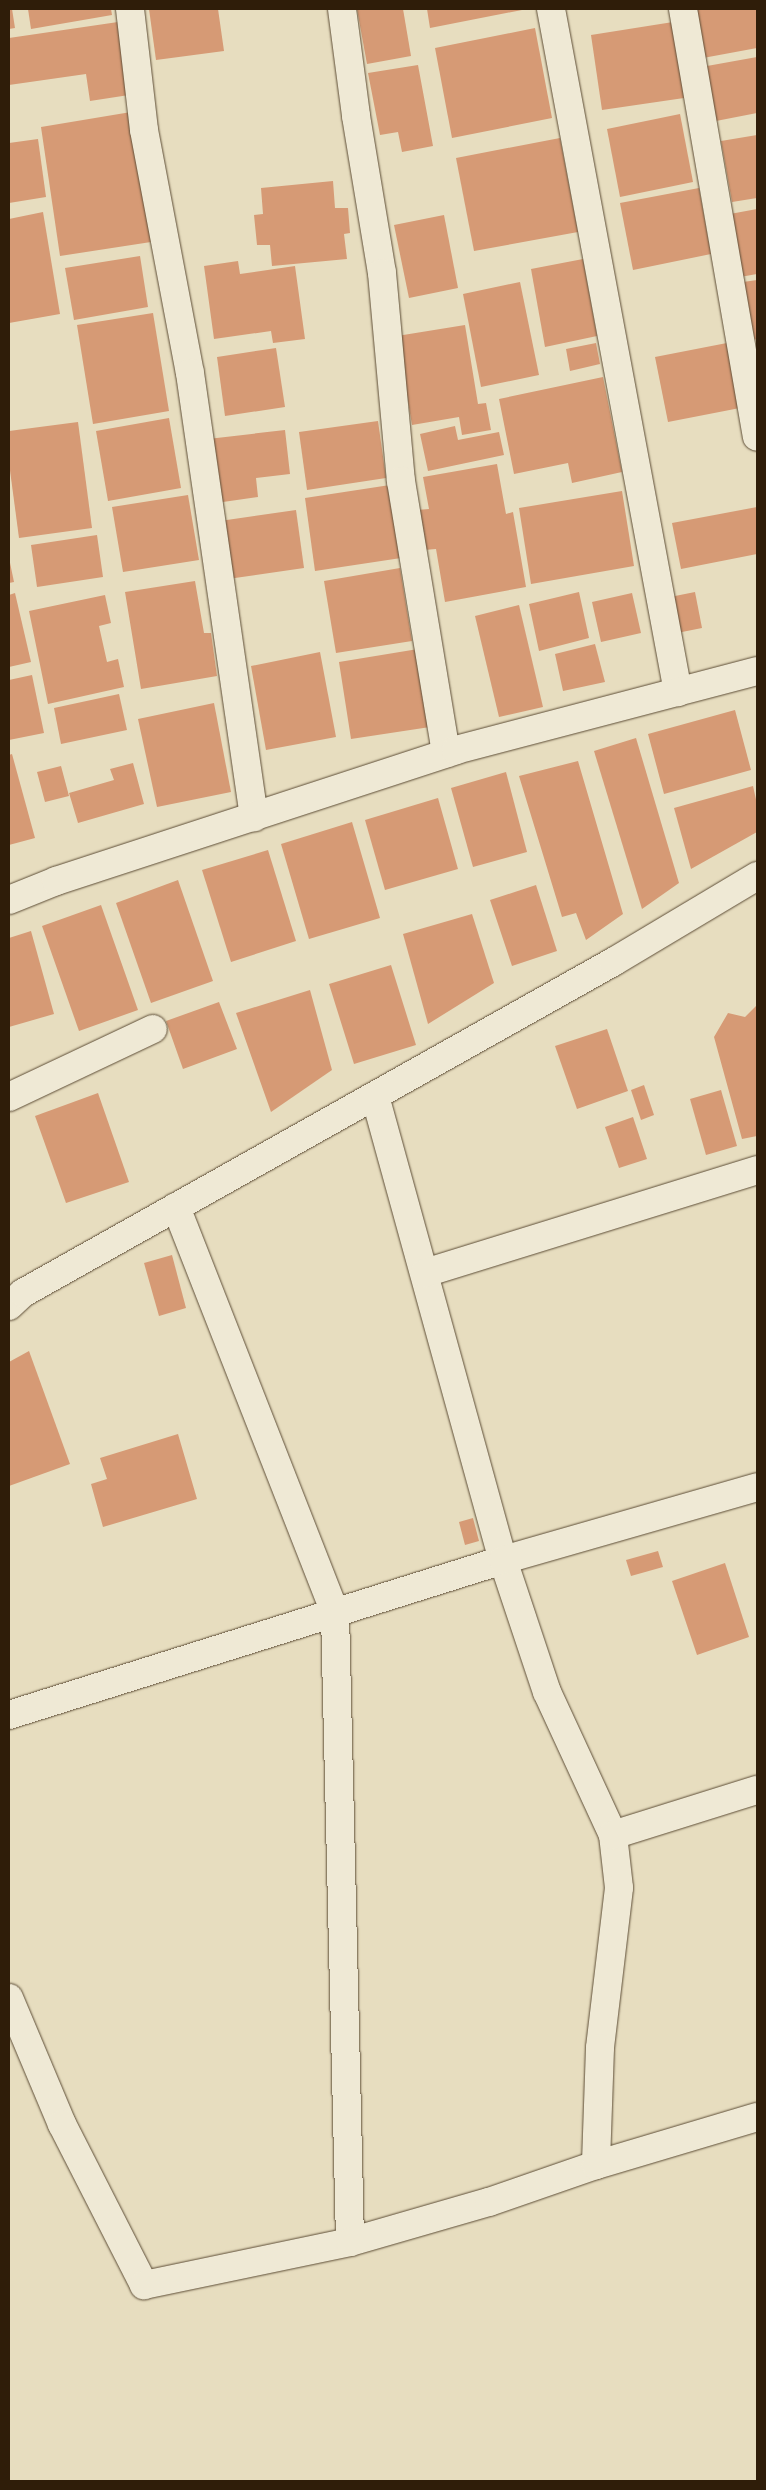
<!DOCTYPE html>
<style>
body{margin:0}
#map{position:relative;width:766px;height:2490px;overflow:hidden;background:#e7ddbf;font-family:"Old Standard TT",serif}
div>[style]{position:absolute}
.building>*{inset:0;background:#d69a75}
.roads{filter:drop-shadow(0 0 1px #5d4d36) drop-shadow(0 0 1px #5d4d36)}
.minor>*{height:28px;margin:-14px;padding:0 14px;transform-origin:14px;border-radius:14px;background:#efe9d5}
span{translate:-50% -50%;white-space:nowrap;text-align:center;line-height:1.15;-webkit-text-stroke:4px #efe9d5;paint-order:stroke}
.frame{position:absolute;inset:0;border:10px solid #2f1d09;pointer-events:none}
</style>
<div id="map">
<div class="building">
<div style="clip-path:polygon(9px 9px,12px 9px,15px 28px,9px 29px)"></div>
<div style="clip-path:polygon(28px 9px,111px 9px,112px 15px,31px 29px)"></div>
<div style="clip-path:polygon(149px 9px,218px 9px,224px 51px,156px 60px)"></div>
<div style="clip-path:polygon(357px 9px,403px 9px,411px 56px,367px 64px)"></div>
<div style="clip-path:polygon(427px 9px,522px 9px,522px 10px,430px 28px)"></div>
<div style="clip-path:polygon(694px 9px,757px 9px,757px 48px,703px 58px)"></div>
<div style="clip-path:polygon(118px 22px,129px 95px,90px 101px,86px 74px,9px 85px,9px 38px)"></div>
<div style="clip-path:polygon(673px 22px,684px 98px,602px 110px,591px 35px)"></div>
<div style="clip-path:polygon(535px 28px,552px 118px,452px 138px,435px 48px)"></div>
<div style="clip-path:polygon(757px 57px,757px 113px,716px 121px,707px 66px)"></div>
<div style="clip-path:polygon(418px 65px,433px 146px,402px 152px,398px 132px,380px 135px,368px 73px)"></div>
<div style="clip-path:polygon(131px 112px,151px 242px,60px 256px,41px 127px)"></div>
<div style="clip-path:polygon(680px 114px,693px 182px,620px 197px,607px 129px)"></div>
<div style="clip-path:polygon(757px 135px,757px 198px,732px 202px,721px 141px)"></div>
<div style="clip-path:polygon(560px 138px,578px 232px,474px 251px,456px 158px)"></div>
<div style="clip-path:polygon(38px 139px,46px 197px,9px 203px,9px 143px)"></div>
<div style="clip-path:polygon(333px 181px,335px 208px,348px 208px,350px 233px,344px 234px,347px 259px,272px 266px,270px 245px,257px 245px,254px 215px,263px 214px,261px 188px)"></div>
<div style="clip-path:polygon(699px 188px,711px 254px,633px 270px,620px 203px)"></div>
<div style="clip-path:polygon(757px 209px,757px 274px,740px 277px,730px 214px)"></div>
<div style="clip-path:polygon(43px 212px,60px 314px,9px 323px,9px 219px)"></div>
<div style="clip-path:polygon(444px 215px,458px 288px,409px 298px,394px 225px)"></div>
<div style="clip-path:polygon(140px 256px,148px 307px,74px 320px,65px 268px)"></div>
<div style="clip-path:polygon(583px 259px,597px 336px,545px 347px,531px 269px)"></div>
<div style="clip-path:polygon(238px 261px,240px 274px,295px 266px,305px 339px,273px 343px,271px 331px,214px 339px,204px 266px)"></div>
<div style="clip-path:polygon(757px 280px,757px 339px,753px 340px,743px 282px)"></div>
<div style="clip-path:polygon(520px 282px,539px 375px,481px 387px,463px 294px)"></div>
<div style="clip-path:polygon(153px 313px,169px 411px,93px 424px,77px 325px)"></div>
<div style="clip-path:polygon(465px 325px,478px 404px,486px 403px,491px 430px,462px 435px,459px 417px,412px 425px,397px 336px)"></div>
<div style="clip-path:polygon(732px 342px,745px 407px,668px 422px,655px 357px)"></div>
<div style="clip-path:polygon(596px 343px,600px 364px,570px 371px,566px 349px)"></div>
<div style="clip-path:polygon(276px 348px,285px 407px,225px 416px,217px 357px)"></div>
<div style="clip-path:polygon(603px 377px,622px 472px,572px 483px,568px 463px,514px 474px,499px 399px)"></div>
<div style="clip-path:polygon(169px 418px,181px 488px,108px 501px,96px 431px)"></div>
<div style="clip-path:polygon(378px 421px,386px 478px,307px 490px,299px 432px)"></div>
<div style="clip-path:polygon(78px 422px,92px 528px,19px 538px,9px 463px,9px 431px)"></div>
<div style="clip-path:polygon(455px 426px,458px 440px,499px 432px,504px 455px,428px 471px,420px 434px)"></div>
<div style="clip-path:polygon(285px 430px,290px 474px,256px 478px,258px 497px,216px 503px,208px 439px)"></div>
<div style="clip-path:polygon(497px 464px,506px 514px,513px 512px,526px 587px,445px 602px,436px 549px,424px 550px,417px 510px,429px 509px,423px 477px)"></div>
<div style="clip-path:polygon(390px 485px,401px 558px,315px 571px,305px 498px)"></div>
<div style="clip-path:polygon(622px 491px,634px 566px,531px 584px,519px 508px)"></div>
<div style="clip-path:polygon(188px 495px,199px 560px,123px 572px,112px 507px)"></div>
<div style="clip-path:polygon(757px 507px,757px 554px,681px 569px,672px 523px)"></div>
<div style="clip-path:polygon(296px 510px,304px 568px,228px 579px,220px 521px)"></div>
<div style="clip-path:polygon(97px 535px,103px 577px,37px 587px,31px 545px)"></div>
<div style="clip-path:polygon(9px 558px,14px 582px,9px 583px)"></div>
<div style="clip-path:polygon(400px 568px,412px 641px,336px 653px,324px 581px)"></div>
<div style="clip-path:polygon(195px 581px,204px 633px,211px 633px,217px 676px,141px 689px,125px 592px)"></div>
<div style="clip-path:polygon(579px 592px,589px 638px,539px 651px,529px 604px)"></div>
<div style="clip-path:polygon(695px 592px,702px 628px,677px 633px,670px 597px)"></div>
<div style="clip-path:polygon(15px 593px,31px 662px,9px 667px,9px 595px)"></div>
<div style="clip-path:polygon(632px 593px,641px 633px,601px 642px,592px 602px)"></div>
<div style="clip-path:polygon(105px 595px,111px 623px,99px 626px,107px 662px,118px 659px,124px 687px,48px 704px,29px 611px)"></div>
<div style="clip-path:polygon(519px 605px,543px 707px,499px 717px,475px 616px)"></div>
<div style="clip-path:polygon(595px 644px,605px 682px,563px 691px,555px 654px)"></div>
<div style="clip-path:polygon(418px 649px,430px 727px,351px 739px,339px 662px)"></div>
<div style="clip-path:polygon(320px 652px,336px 737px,266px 750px,251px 666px)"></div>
<div style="clip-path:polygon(32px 675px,44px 733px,9px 740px,9px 680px)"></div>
<div style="clip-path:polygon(119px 694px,127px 730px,61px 744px,54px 708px)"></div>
<div style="clip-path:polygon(214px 703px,231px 792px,157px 807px,138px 719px)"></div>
<div style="clip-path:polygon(735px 710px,751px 770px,664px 794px,648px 734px)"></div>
<div style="clip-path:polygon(636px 738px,679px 883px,642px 909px,594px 751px)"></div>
<div style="clip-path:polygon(12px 754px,35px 838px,9px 845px,9px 755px)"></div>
<div style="clip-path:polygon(578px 761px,623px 914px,586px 940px,576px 913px,562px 917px,519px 776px)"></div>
<div style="clip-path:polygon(133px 763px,144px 804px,78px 823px,69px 793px,114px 780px,110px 769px)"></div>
<div style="clip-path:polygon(61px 766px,69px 796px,45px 802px,37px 772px)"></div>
<div style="clip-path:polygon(506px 772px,527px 852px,473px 867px,451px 788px)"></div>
<div style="clip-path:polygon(753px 786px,757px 804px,757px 832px,691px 869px,674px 808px)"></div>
<div style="clip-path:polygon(438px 798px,458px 869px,385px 890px,365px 820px)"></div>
<div style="clip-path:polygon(352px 822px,380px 918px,309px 939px,281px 844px)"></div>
<div style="clip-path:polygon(268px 850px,296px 941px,231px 962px,202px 870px)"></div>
<div style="clip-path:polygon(178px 880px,213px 981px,151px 1003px,116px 903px)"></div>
<div style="clip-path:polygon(536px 885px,557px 951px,512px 966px,490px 900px)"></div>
<div style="clip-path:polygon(101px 905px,138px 1010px,79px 1031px,42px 926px)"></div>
<div style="clip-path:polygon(472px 914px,494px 983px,428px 1024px,403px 934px)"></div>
<div style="clip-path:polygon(31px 931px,54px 1014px,9px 1027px,9px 938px)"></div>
<div style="clip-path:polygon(391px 965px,416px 1045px,354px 1064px,329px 984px)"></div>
<div style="clip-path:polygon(310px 990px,332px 1070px,271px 1112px,236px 1013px)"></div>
<div style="clip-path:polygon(219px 1002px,237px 1049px,183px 1069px,166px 1021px)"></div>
<div style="clip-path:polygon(756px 1006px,757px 1136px,742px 1139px,714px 1037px,728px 1013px,745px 1017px)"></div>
<div style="clip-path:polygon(607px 1029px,628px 1091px,577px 1109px,555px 1046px)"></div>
<div style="clip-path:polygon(644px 1085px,654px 1115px,641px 1120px,631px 1090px)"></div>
<div style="clip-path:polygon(721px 1090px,737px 1146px,706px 1155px,690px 1099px)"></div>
<div style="clip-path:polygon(98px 1093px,129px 1182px,66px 1203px,35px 1116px)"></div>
<div style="clip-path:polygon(633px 1117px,647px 1159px,619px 1168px,605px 1127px)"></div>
<div style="clip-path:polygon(172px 1255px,186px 1308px,159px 1316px,144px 1263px)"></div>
<div style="clip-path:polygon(29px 1351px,70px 1464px,9px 1486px,9px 1362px)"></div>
<div style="clip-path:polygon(178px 1434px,197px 1499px,103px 1527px,91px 1484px,107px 1479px,100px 1458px)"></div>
<div style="clip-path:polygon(473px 1518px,479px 1541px,465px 1545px,459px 1522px)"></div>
<div style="clip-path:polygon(658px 1551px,663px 1567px,631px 1576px,626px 1560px)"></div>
<div style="clip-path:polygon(725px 1563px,749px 1637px,697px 1655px,672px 1581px)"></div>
</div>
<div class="roads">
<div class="minor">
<div style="left:130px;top:9px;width:122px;rotate:83.4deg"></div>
<div style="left:144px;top:130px;width:247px;rotate:79.3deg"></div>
<div style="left:190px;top:373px;width:449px;rotate:81.8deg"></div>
<div style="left:342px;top:9px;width:108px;rotate:82.5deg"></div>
<div style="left:356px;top:116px;width:159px;rotate:80.6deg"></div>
<div style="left:382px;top:273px;width:209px;rotate:84.8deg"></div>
<div style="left:401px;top:481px;width:276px;rotate:80.6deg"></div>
<div style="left:551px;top:9px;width:695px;rotate:79.47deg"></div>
<div style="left:683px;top:9px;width:434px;rotate:80.2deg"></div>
<div style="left:9px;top:900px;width:51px;rotate:-22deg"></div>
<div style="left:56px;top:881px;width:421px;rotate:-18.1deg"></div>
<div style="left:456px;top:750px;width:311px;rotate:-14.7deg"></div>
<div style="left:375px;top:1096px;width:481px;rotate:74.6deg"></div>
<div style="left:503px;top:1560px;width:139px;rotate:71.6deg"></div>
<div style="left:547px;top:1692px;width:157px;rotate:65.2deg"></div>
<div style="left:613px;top:1835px;width:53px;rotate:83.5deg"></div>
<div style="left:619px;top:1888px;width:161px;rotate:96.8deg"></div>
<div style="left:600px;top:2048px;width:117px;rotate:92deg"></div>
<div style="left:9px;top:1097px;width:159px;rotate:-25.3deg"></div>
<div style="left:176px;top:1207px;width:436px;rotate:68.6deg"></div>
<div style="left:335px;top:1613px;width:629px;rotate:88.63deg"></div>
<div style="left:425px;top:1273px;width:348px;rotate:-17.2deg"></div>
<div style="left:9px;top:1306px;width:19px;rotate:-43deg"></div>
<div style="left:23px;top:1293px;width:677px;rotate:-29.29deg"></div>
<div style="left:613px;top:962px;width:168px;rotate:-30.8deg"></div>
<div style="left:9px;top:1715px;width:518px;rotate:-17.42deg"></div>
<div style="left:503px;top:1560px;width:264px;rotate:-16deg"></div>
<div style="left:613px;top:1835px;width:151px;rotate:-17.4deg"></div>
<div style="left:9px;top:1998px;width:137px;rotate:67.2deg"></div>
<div style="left:62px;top:2124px;width:181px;rotate:63deg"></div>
<div style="left:144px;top:2285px;width:210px;rotate:-11.8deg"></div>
<div style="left:350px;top:2242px;width:145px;rotate:-16.1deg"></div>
<div style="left:489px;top:2202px;width:113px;rotate:-19.1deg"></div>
<div style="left:596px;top:2165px;width:168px;rotate:-16.6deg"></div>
</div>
</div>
<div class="frame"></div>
</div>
